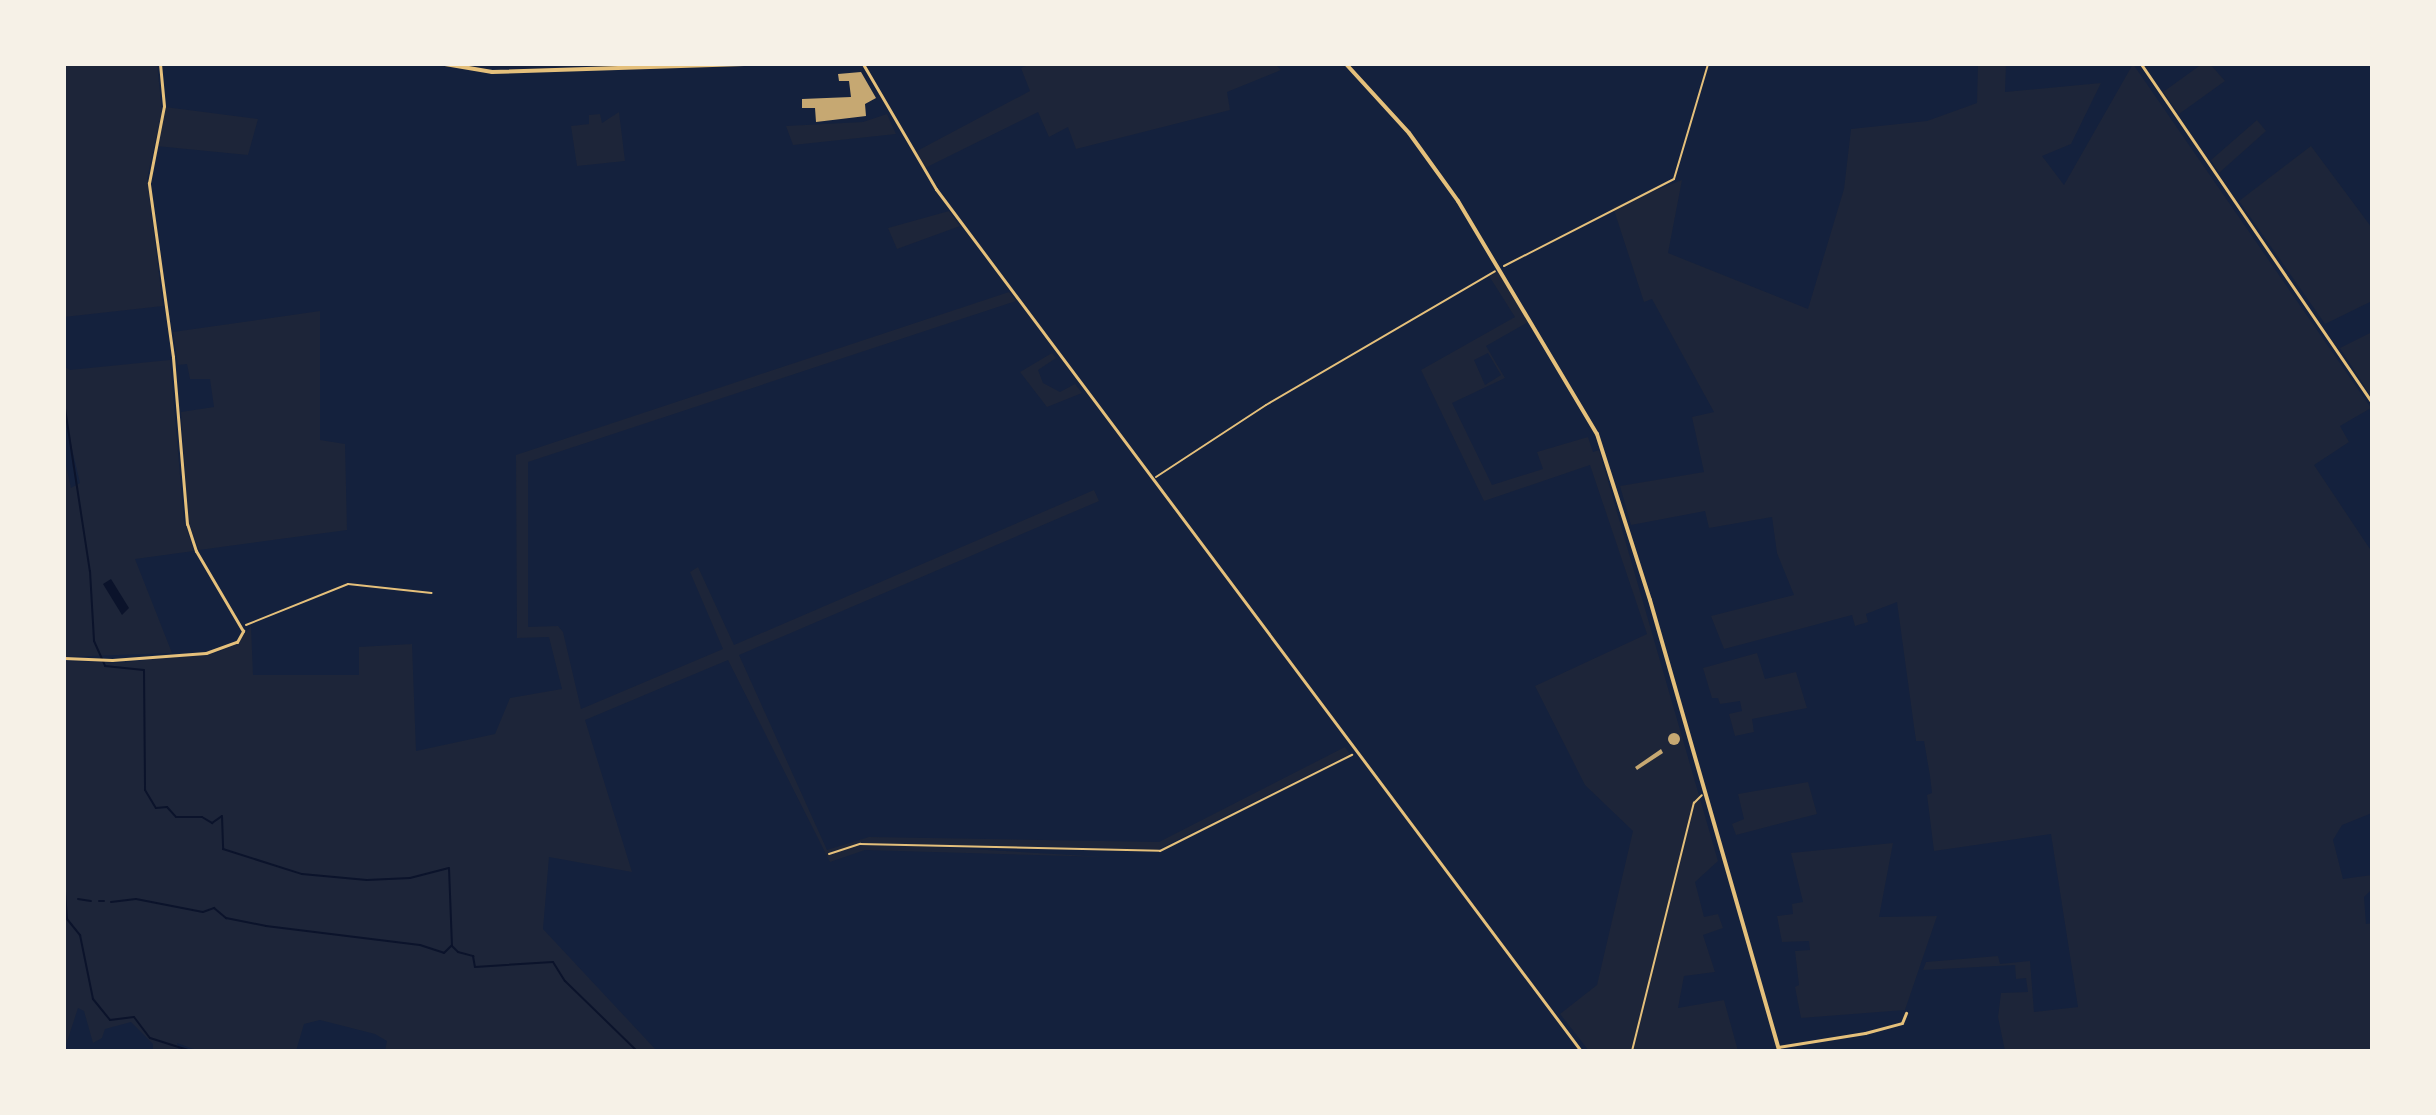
<!DOCTYPE html>
<style>
body{margin:0}
#map{position:relative;width:2436px;height:1115px;overflow:hidden;background:#14213d;font-family:"Alegreya Sans",sans-serif}
div>[style]{position:absolute}
.green>*{inset:0;background:#1d2539}
.water>*{inset:0;background:#0b132b}
.stream>*{height:2px;margin:-1px;padding:0 1px;transform-origin:1px;border-radius:1px;background:#0b132b}
.building>*{inset:0;background:#c6a872}
.round{border-radius:50%}
.path>*{height:2px;margin:-1px;padding:0 1px;transform-origin:1px;border-radius:1px;background:#e5c07b}
.service>*{height:2px;margin:-1px;padding:0 1px;transform-origin:1px;border-radius:1px;background:#e5c07b}
.minor>*{height:3px;margin:-1.5px;padding:0 1.5px;transform-origin:1.5px;border-radius:1.5px;background:#e5c07b}
.tertiary>*{height:4px;margin:-2px;padding:0 2px;transform-origin:2px;border-radius:2px;background:#e5c07b}
span{translate:-50% -50%;white-space:nowrap;text-align:center;line-height:1.15;-webkit-text-stroke:6px #f6f1e7;paint-order:stroke}
.frame{position:absolute;inset:0;border:66px solid #f6f1e7;pointer-events:none}
</style>
<div id="map">
<div class="green">
<div style="clip-path:polygon(64px 64px,157px 64px,162px 111px,147px 179px,163px 306px,64px 317px)"></div>
<div style="clip-path:polygon(1030px 64px,1275px 64px,1281px 70px,1227px 92px,1230px 110px,1076px 149px,1068px 127px,1049px 137px,1038px 112px,925px 168px,915px 152px,1030px 91px,1021px 68px)"></div>
<div style="clip-path:polygon(1978px 64px,2006px 64px,2005px 92px,2101px 83px,2071px 144px,2042px 156px,2064px 185px,2133px 64px,2371px 408px,2340px 426px,2349px 442px,2314px 465px,2372px 552px,2372px 813px,2342px 825px,2333px 840px,2343px 879px,2372px 875px,2372px 889px,2364px 897px,2366px 924px,2372px 923px,2372px 1051px,2005px 1051px,1998px 1017px,2001px 993px,2028px 992px,2026px 978px,2016px 979px,2015px 965px,1923px 970px,1926px 962px,1998px 956px,2000px 964px,2030px 961px,2034px 1012px,2078px 1007px,2051px 834px,1934px 851px,1927px 795px,1932px 793px,1930px 776px,1924px 741px,1916px 741px,1897px 602px,1866px 614px,1868px 622px,1855px 626px,1852px 615px,1724px 649px,1711px 616px,1794px 595px,1777px 553px,1772px 517px,1709px 528px,1705px 511px,1631px 525px,1620px 486px,1704px 472px,1692px 417px,1714px 412px,1652px 299px,1644px 302px,1613px 207px,1682px 180px,1668px 253px,1808px 309px,1844px 189px,1851px 129px,1927px 121px,1977px 103px)"></div>
<div style="clip-path:polygon(2202px 64px,2210px 64px,2225px 81px,2179px 114px,2163px 92px)"></div>
<div style="clip-path:polygon(165px 107px,258px 119px,248px 155px,156px 146px)"></div>
<div style="clip-path:polygon(619px 112px,625px 161px,577px 166px,571px 126px,589px 124px,589px 115px,600px 114px,602px 123px)"></div>
<div style="clip-path:polygon(887px 114px,896px 134px,793px 145px,786px 126px,863px 122px)"></div>
<div style="clip-path:polygon(2257px 120px,2266px 131px,2219px 173px,2211px 160px)"></div>
<div style="clip-path:polygon(2311px 146px,2372px 228px,2372px 301px,2325px 324px,2239px 201px)"></div>
<div style="clip-path:polygon(949px 211px,960px 226px,897px 249px,888px 228px)"></div>
<div style="clip-path:polygon(evenodd,1498px 271px,1528px 322px,1486px 346px,1505px 378px,1452px 403px,1492px 485px,1543px 469px,1537px 452px,1588px 437px,1593px 452px,1599px 450px,1718px 861px,1695px 882px,1704px 917px,1718px 914px,1723px 928px,1703px 935px,1715px 972px,1684px 976px,1678px 1008px,1724px 1000px,1738px 1051px,1589px 1051px,1560px 1014px,1597px 985px,1633px 831px,1585px 785px,1535px 686px,1647px 634px,1590px 465px,1484px 501px,1421px 370px,1515px 317px,1489px 276px,1498px 271px,1488px 353px,1501px 375px,1485px 385px,1474px 360px,1488px 353px)"></div>
<div style="clip-path:polygon(1009px 292px,1016px 301px,528px 462px,528px 627px,558px 626px,563px 632px,581px 709px,723px 649px,690px 572px,698px 567px,734px 645px,1094px 490px,1099px 501px,739px 655px,827px 850px,869px 837px,1159px 842px,1345px 747px,1350px 754px,1157px 850px,883px 844px,1106px 857px,865px 850px,830px 862px,728px 660px,585px 720px,632px 872px,549px 857px,543px 929px,657px 1051px,385px 1051px,387px 1041px,375px 1034px,320px 1020px,304px 1024px,296px 1051px,199px 1051px,177px 1043px,179px 1051px,153px 1051px,153px 1044px,131px 1022px,105px 1029px,102px 1038px,93px 1043px,84px 1011px,78px 1008px,64px 1051px,64px 661px,117px 663px,216px 653px,238px 643px,251px 626px,253px 675px,359px 675px,359px 647px,412px 644px,416px 751px,495px 734px,510px 698px,562px 689px,549px 637px,517px 638px,516px 455px)"></div>
<div style="clip-path:polygon(320px 311px,320px 440px,345px 444px,347px 530px,199px 550px,188px 521px,181px 412px,214px 407px,210px 379px,190px 379px,187px 364px,178px 365px,173px 332px)"></div>
<div style="clip-path:polygon(2372px 332px,2372px 398px,2340px 348px)"></div>
<div style="clip-path:polygon(64px 350px,65px 367px,70px 370px,170px 360px,184px 521px,194px 551px,135px 559px,172px 653px,64px 657px,64px 456px,71px 488px,80px 483px,64px 415px)"></div>
<div style="clip-path:polygon(1052px 353px,1056px 358px,1038px 370px,1043px 383px,1060px 392px,1075px 384px,1082px 393px,1047px 407px,1020px 372px)"></div>
<div style="clip-path:polygon(1757px 653px,1765px 679px,1796px 672px,1807px 708px,1752px 719px,1754px 732px,1735px 736px,1729px 714px,1742px 711px,1740px 701px,1720px 704px,1718px 698px,1712px 698px,1703px 668px)"></div>
<div style="clip-path:polygon(1808px 782px,1817px 814px,1736px 835px,1732px 824px,1744px 819px,1738px 794px)"></div>
<div style="clip-path:polygon(1893px 843px,1879px 917px,1937px 916px,1905px 1010px,1801px 1018px,1795px 987px,1799px 985px,1795px 951px,1810px 950px,1809px 941px,1782px 942px,1777px 916px,1793px 914px,1792px 904px,1803px 902px,1791px 853px)"></div>
</div>
<div class="water">
<div style="clip-path:polygon(111px 579px,129px 608px,122px 615px,103px 584px)"></div>
</div>
<div class="stream">
<div style="left:64px;top:402px;width:171px;rotate:81.3deg"></div>
<div style="left:90px;top:571px;width:70px;rotate:86.7deg"></div>
<div style="left:94px;top:641px;width:27px;rotate:66deg"></div>
<div style="left:105px;top:666px;width:39px;rotate:6deg"></div>
<div style="left:144px;top:670px;width:120px;rotate:89.5deg"></div>
<div style="left:145px;top:790px;width:21px;rotate:59deg"></div>
<div style="left:156px;top:808px;width:11px;rotate:-5deg"></div>
<div style="left:167px;top:807px;width:13px;rotate:48deg"></div>
<div style="left:176px;top:817px;width:26px"></div>
<div style="left:202px;top:817px;width:12px;rotate:31deg"></div>
<div style="left:212px;top:823px;width:12px;rotate:-35deg"></div>
<div style="left:222px;top:816px;width:33px;rotate:88deg"></div>
<div style="left:223px;top:849px;width:83px;rotate:17.6deg"></div>
<div style="left:302px;top:874px;width:65px;rotate:5.3deg"></div>
<div style="left:367px;top:880px;width:43px;rotate:-2.7deg"></div>
<div style="left:410px;top:878px;width:40px;rotate:-14.4deg"></div>
<div style="left:449px;top:868px;width:78px;rotate:87.8deg"></div>
<div style="left:452px;top:946px;width:8px;rotate:45deg"></div>
<div style="left:458px;top:952px;width:16px;rotate:15deg"></div>
<div style="left:473px;top:956px;width:11px;rotate:80deg"></div>
<div style="left:475px;top:967px;width:78px;rotate:-3.7deg"></div>
<div style="left:553px;top:962px;width:22px;rotate:58deg"></div>
<div style="left:565px;top:981px;width:100px;rotate:44.2deg"></div>
<div style="left:64px;top:878px;width:41px;rotate:85.8deg"></div>
<div style="left:67px;top:919px;width:21px;rotate:51deg"></div>
<div style="left:80px;top:935px;width:65px;rotate:78.5deg"></div>
<div style="left:93px;top:999px;width:27px;rotate:51deg"></div>
<div style="left:110px;top:1020px;width:24px;rotate:-7deg"></div>
<div style="left:134px;top:1017px;width:26px;rotate:53deg"></div>
<div style="left:150px;top:1038px;width:43px;rotate:17.6deg"></div>
<div style="left:78px;top:899px;width:13px;rotate:9deg"></div>
<div style="left:99px;top:901px;width:5px"></div>
<div style="left:111px;top:902px;width:25px;rotate:-7deg"></div>
<div style="left:136px;top:899px;width:68px;rotate:11deg"></div>
<div style="left:203px;top:912px;width:12px;rotate:-20deg"></div>
<div style="left:214px;top:908px;width:16px;rotate:40deg"></div>
<div style="left:226px;top:918px;width:41px;rotate:11.3deg"></div>
<div style="left:266px;top:926px;width:155px;rotate:7deg"></div>
<div style="left:420px;top:945px;width:25px;rotate:18deg"></div>
<div style="left:444px;top:953px;width:10px;rotate:-45deg"></div>
</div>
<div class="building">
<div style="clip-path:polygon(861px 72px,876px 98px,865px 104px,866px 116px,816px 122px,815px 108px,802px 108px,802px 99px,851px 97px,849px 81px,839px 81px,838px 74px)"></div>
<div class="round" style="left:1668px;top:733px;width:12px;height:12px"></div>
<div style="clip-path:polygon(1661px 749px,1663px 753px,1637px 770px,1635px 767px)"></div>
</div>
<div class="path">
<div style="left:1504px;top:266px;width:191px;rotate:-27.1deg"></div>
<div style="left:1674px;top:179px;width:120px;rotate:-73.5deg"></div>
<div style="left:1156px;top:477px;width:131px;rotate:-33.2deg"></div>
<div style="left:1266px;top:405px;width:265px;rotate:-30.3deg"></div>
<div style="left:246px;top:625px;width:110px;rotate:-21.9deg"></div>
<div style="left:348px;top:584px;width:84px;rotate:6.1deg"></div>
<div style="left:829px;top:854px;width:33px;rotate:-18deg"></div>
<div style="left:860px;top:844px;width:300px;rotate:1.3deg"></div>
<div style="left:1160px;top:851px;width:215px;rotate:-26.6deg"></div>
</div>
<div class="service">
<div style="left:1632px;top:1051px;width:256px;rotate:-76deg"></div>
<div style="left:1694px;top:803px;width:11px;rotate:-45deg"></div>
</div>
<div class="minor">
<div style="left:863px;top:64px;width:145px;rotate:59.7deg"></div>
<div style="left:936px;top:189px;width:1077px;rotate:53.19deg"></div>
<div style="left:2141px;top:64px;width:409px;rotate:55.7deg"></div>
<div style="left:64px;top:658px;width:48px;rotate:2.4deg"></div>
<div style="left:112px;top:660px;width:94px;rotate:-4.3deg"></div>
<div style="left:206px;top:653px;width:33px;rotate:-20deg"></div>
<div style="left:237px;top:642px;width:13px;rotate:-61deg"></div>
<div style="left:243px;top:631px;width:93px;rotate:-120.4deg"></div>
<div style="left:196px;top:551px;width:28px;rotate:-108deg"></div>
<div style="left:187px;top:524px;width:168px;rotate:-94.8deg"></div>
<div style="left:173px;top:357px;width:176px;rotate:-97.9deg"></div>
<div style="left:149px;top:183px;width:78px;rotate:-79deg"></div>
<div style="left:164px;top:106px;width:42px;rotate:-95.4deg"></div>
<div style="left:1778px;top:1047px;width:88px;rotate:-9.1deg"></div>
<div style="left:1865px;top:1033px;width:38px;rotate:-15deg"></div>
<div style="left:1902px;top:1023px;width:11px;rotate:-68deg"></div>
</div>
<div class="tertiary">
<div style="left:445px;top:64px;width:48px;rotate:9.7deg"></div>
<div style="left:492px;top:72px;width:260px;rotate:-1.8deg"></div>
<div style="left:1346px;top:64px;width:93px;rotate:47.6deg"></div>
<div style="left:1409px;top:133px;width:84px;rotate:54.2deg"></div>
<div style="left:1458px;top:201px;width:271px;rotate:59.2deg"></div>
<div style="left:1597px;top:434px;width:174px;rotate:72.3deg"></div>
<div style="left:1650px;top:600px;width:469px;rotate:74deg"></div>
</div>
<div class="frame"></div>
</div>
